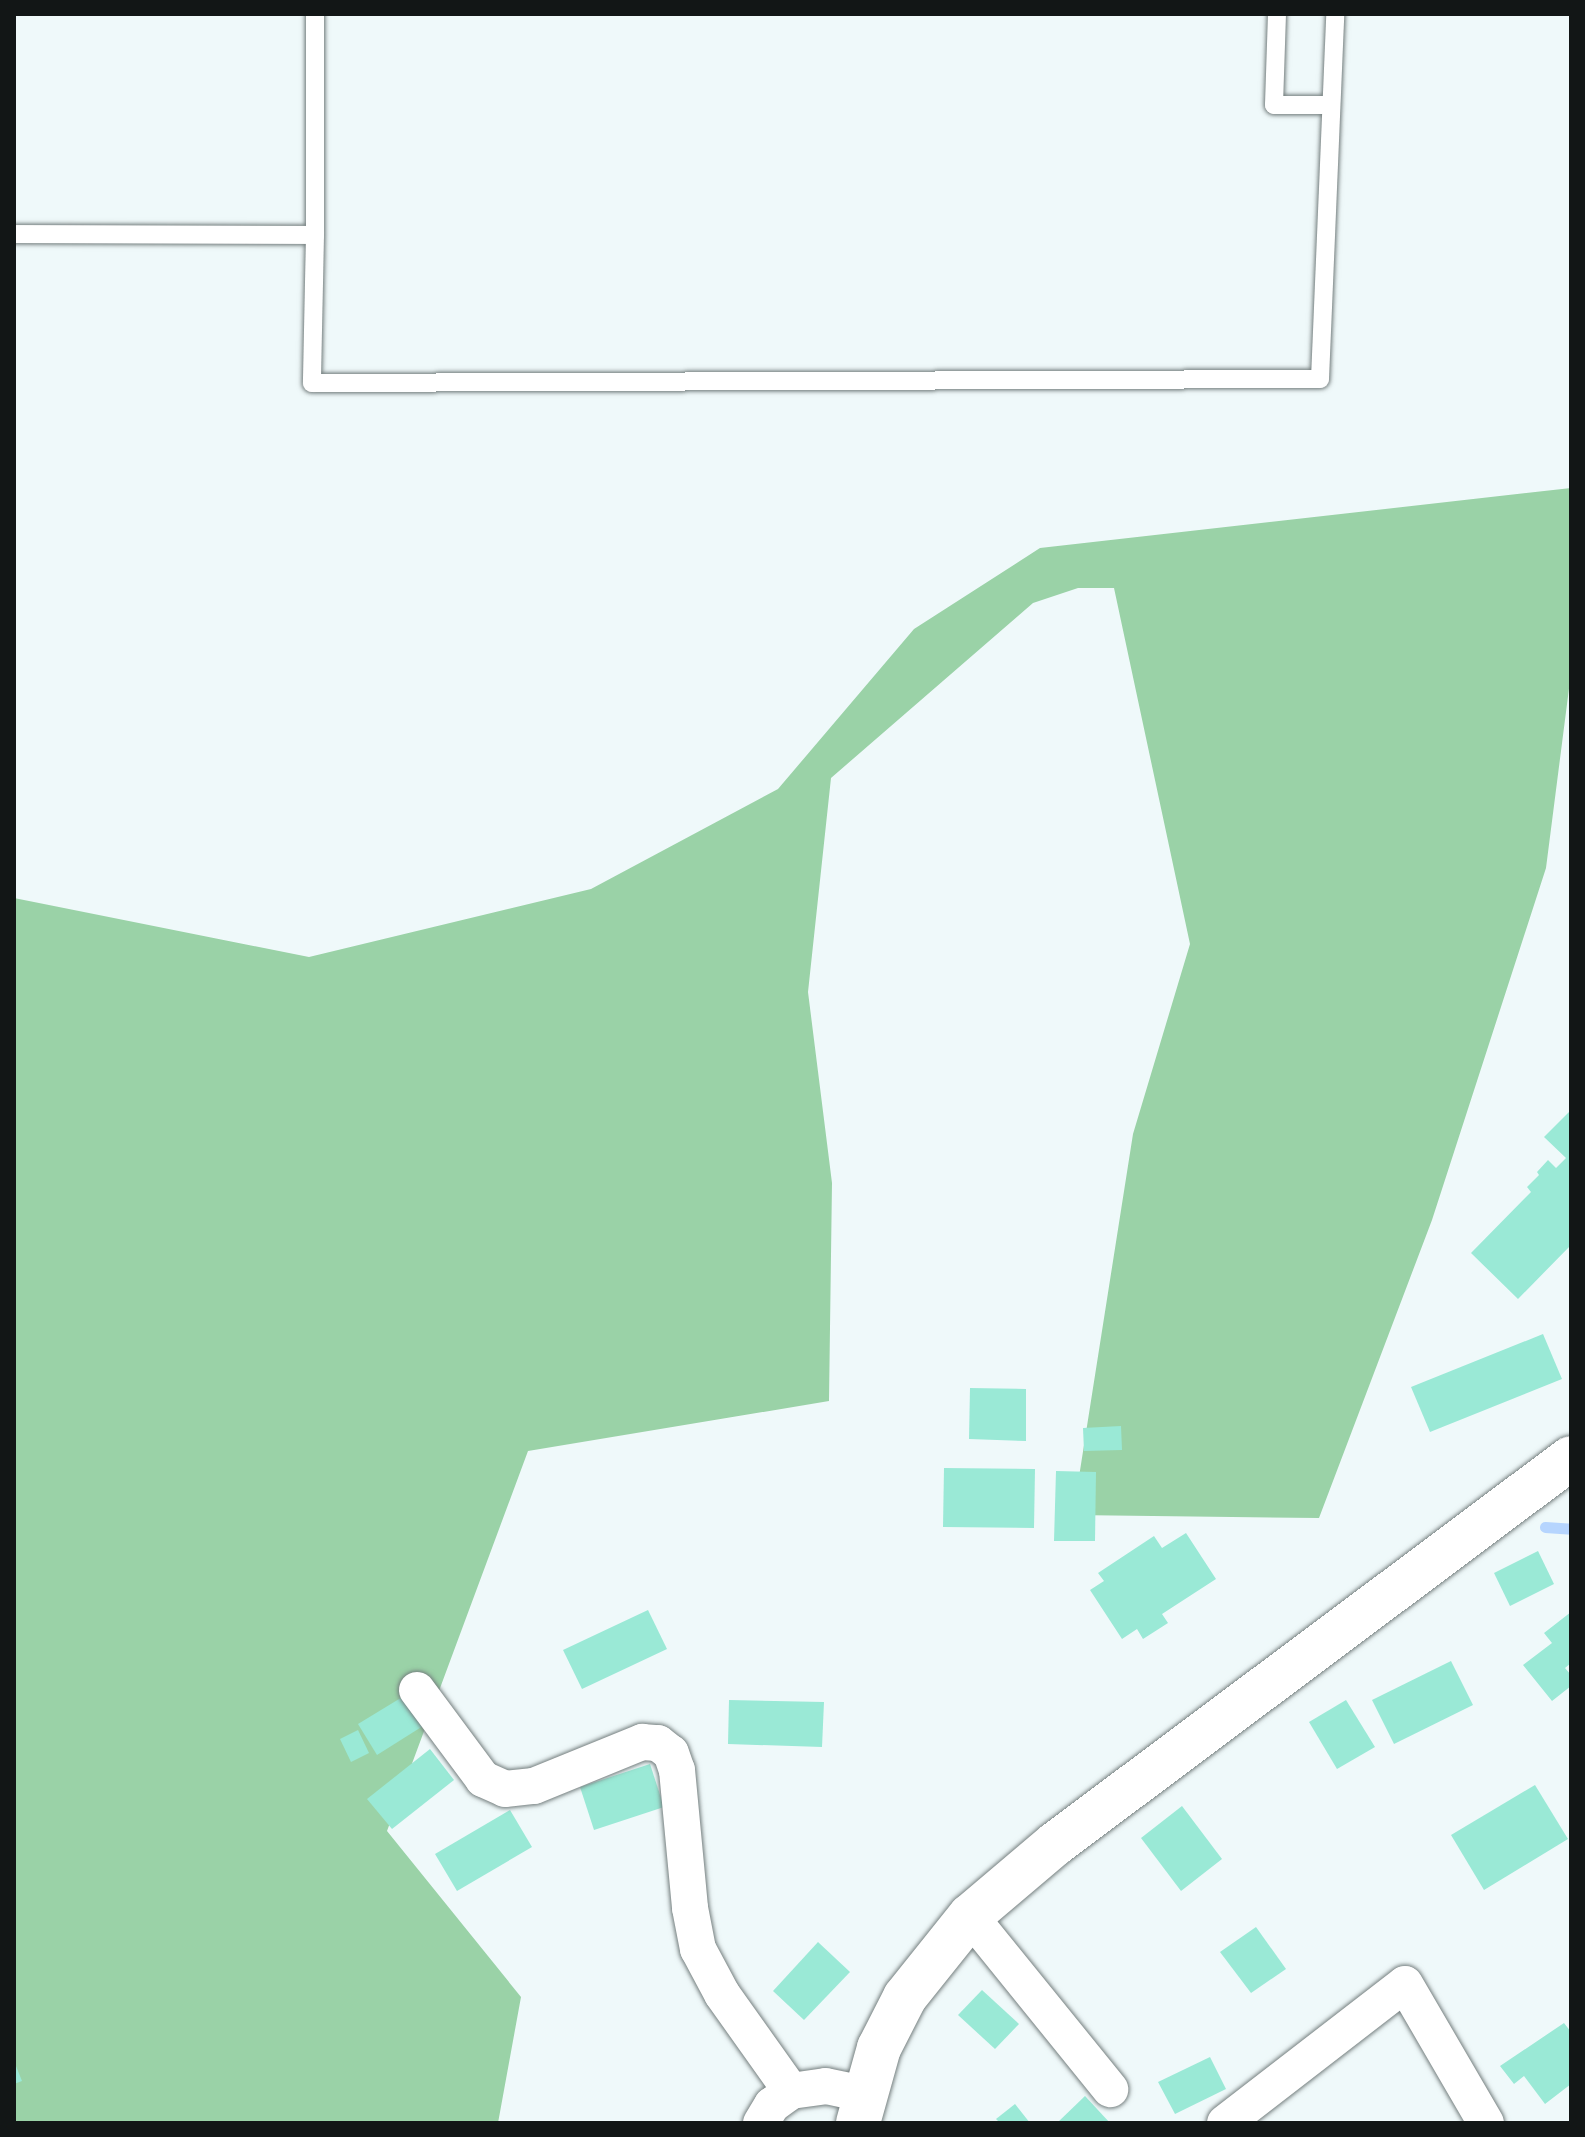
<!DOCTYPE html>
<style>
body{margin:0}
#map{position:relative;width:1585px;height:2137px;overflow:hidden;background:#eff9fa;font-family:"Open Sans",sans-serif}
div>[style]{position:absolute}
.forest>*{inset:0;background:#9ad2a7}
.stream>*{height:11px;margin:-5.5px;padding:0 5.5px;transform-origin:5.5px;border-radius:5.5px;background:#b6d5fe}
.building>*{inset:0;background:#9ae9d6}
.roads{filter:drop-shadow(0 0 2px #757f7f) drop-shadow(0 0 2px #757f7f)}
.service>*{height:18px;margin:-9px;padding:0 9px;transform-origin:9px;border-radius:9px;background:#fff}
.minor>*{height:36px;margin:-18px;padding:0 18px;transform-origin:18px;border-radius:18px;background:#fff}
.tertiary>*{height:44px;margin:-22px;padding:0 22px;transform-origin:22px;border-radius:22px;background:#fff}
span{translate:-50% -50%;white-space:nowrap;text-align:center;line-height:1.15;-webkit-text-stroke:8px #eff9fa;paint-order:stroke}
.frame{position:absolute;inset:0;border:16px solid #121616;pointer-events:none}
</style>
<div id="map">
<div class="forest">
<div style="clip-path:polygon(1571px 488px,1571px 673px,1546px 868px,1432px 1220px,1319px 1518px,1073px 1515px,1133px 1134px,1190px 944px,1114px 588px,1078px 588px,1033px 603px,831px 778px,808px 992px,832px 1183px,829px 1401px,528px 1451px,387px 1831px,521px 1997px,498px 2123px,14px 2123px,14px 898px,309px 957px,591px 889px,778px 789px,914px 629px,1040px 548px)"></div>
</div>
<div class="stream">
<div style="left:1545px;top:1527px;width:26px;rotate:4deg"></div>
</div>
<div class="building">
<div style="clip-path:polygon(1571px 1110px,1571px 1245px,1518px 1299px,1471px 1253px,1531px 1192px,1527px 1187px,1539px 1175px,1537px 1172px,1548px 1160px,1556px 1168px,1566px 1158px,1544px 1137px)"></div>
<div style="clip-path:polygon(1543px 1334px,1562px 1379px,1430px 1432px,1411px 1387px)"></div>
<div style="clip-path:polygon(970px 1388px,1026px 1389px,1026px 1441px,969px 1439px)"></div>
<div style="clip-path:polygon(1121px 1426px,1122px 1450px,1084px 1451px,1083px 1428px)"></div>
<div style="clip-path:polygon(944px 1468px,1035px 1469px,1034px 1528px,943px 1527px)"></div>
<div style="clip-path:polygon(1056px 1471px,1096px 1472px,1095px 1541px,1054px 1541px)"></div>
<div style="clip-path:polygon(1186px 1533px,1216px 1579px,1162px 1614px,1168px 1623px,1143px 1639px,1137px 1629px,1122px 1639px,1090px 1590px,1104px 1581px,1098px 1573px,1154px 1536px,1162px 1548px)"></div>
<div style="clip-path:polygon(1538px 1551px,1554px 1584px,1510px 1606px,1494px 1573px)"></div>
<div style="clip-path:polygon(648px 1610px,667px 1649px,582px 1689px,563px 1650px)"></div>
<div style="clip-path:polygon(1571px 1612px,1571px 1663px,1565px 1668px,1571px 1675px,1571px 1686px,1552px 1701px,1523px 1665px,1552px 1643px,1544px 1633px)"></div>
<div style="clip-path:polygon(1451px 1661px,1473px 1705px,1394px 1744px,1372px 1700px)"></div>
<div style="clip-path:polygon(404px 1696px,423px 1726px,377px 1755px,358px 1724px)"></div>
<div style="clip-path:polygon(729px 1700px,824px 1702px,822px 1747px,728px 1744px)"></div>
<div style="clip-path:polygon(1346px 1700px,1375px 1747px,1337px 1769px,1309px 1722px)"></div>
<div style="clip-path:polygon(358px 1730px,369px 1753px,351px 1762px,340px 1739px)"></div>
<div style="clip-path:polygon(430px 1749px,454px 1780px,392px 1829px,367px 1799px)"></div>
<div style="clip-path:polygon(650px 1764px,664px 1807px,594px 1830px,580px 1787px)"></div>
<div style="clip-path:polygon(1535px 1785px,1568px 1839px,1484px 1890px,1451px 1835px)"></div>
<div style="clip-path:polygon(1182px 1806px,1222px 1859px,1181px 1891px,1141px 1838px)"></div>
<div style="clip-path:polygon(510px 1810px,532px 1847px,457px 1891px,435px 1854px)"></div>
<div style="clip-path:polygon(1256px 1927px,1286px 1969px,1251px 1993px,1220px 1952px)"></div>
<div style="clip-path:polygon(818px 1942px,850px 1972px,804px 2020px,773px 1991px)"></div>
<div style="clip-path:polygon(982px 1990px,1019px 2024px,995px 2049px,958px 2015px)"></div>
<div style="clip-path:polygon(1564px 2023px,1571px 2032px,1571px 2084px,1545px 2104px,1524px 2076px,1514px 2084px,1500px 2066px)"></div>
<div style="clip-path:polygon(1210px 2057px,1226px 2089px,1175px 2114px,1158px 2082px)"></div>
<div style="clip-path:polygon(14px 2061px,22px 2081px,14px 2084px)"></div>
<div style="clip-path:polygon(1085px 2096px,1110px 2123px,1057px 2123px)"></div>
<div style="clip-path:polygon(1015px 2104px,1030px 2123px,1000px 2123px,996px 2119px)"></div>
</div>
<div class="roads">
<div class="service">
<div style="left:315px;top:14px;width:221px;rotate:90deg"></div>
<div style="left:1277px;top:14px;width:91px;rotate:91.9deg"></div>
<div style="left:1274px;top:105px;width:56px"></div>
<div style="left:14px;top:234px;width:301px;rotate:0.2deg"></div>
<div style="left:315px;top:235px;width:148px;rotate:91.2deg"></div>
<div style="left:312px;top:383px;width:1008px;rotate:-0.23deg"></div>
<div style="left:1320px;top:379px;width:365px;rotate:-87.6deg"></div>
</div>
<div class="minor">
<div style="left:417px;top:1690px;width:111px;rotate:53.4deg"></div>
<div style="left:483px;top:1779px;width:24px;rotate:24deg"></div>
<div style="left:505px;top:1789px;width:29px;rotate:-6deg"></div>
<div style="left:534px;top:1786px;width:117px;rotate:-22.2deg"></div>
<div style="left:642px;top:1742px;width:16px;rotate:4deg"></div>
<div style="left:658px;top:1743px;width:16px;rotate:38deg"></div>
<div style="left:671px;top:1753px;width:18px;rotate:71deg"></div>
<div style="left:677px;top:1770px;width:139px;rotate:84.6deg"></div>
<div style="left:690px;top:1908px;width:42px;rotate:79deg"></div>
<div style="left:698px;top:1949px;width:51px;rotate:61.9deg"></div>
<div style="left:722px;top:1994px;width:119px;rotate:54.6deg"></div>
<div style="left:970px;top:1916px;width:223px;rotate:51deg"></div>
<div style="left:761px;top:2123px;width:21px;rotate:-59deg"></div>
<div style="left:772px;top:2105px;width:24px;rotate:-36deg"></div>
<div style="left:791px;top:2091px;width:35px;rotate:-8deg"></div>
<div style="left:826px;top:2086px;width:38px;rotate:12deg"></div>
<div style="left:1225px;top:2123px;width:227px;rotate:-37.7deg"></div>
<div style="left:1405px;top:1984px;width:161px;rotate:59.8deg"></div>
</div>
<div class="tertiary">
<div style="left:858px;top:2123px;width:78px;rotate:-74.4deg"></div>
<div style="left:879px;top:2048px;width:57px;rotate:-63deg"></div>
<div style="left:905px;top:1997px;width:104px;rotate:-51.3deg"></div>
<div style="left:970px;top:1916px;width:111px;rotate:-40.3deg"></div>
<div style="left:1055px;top:1844px;width:644px;rotate:-36.8deg"></div>
</div>
</div>
<div class="frame"></div>
</div>
